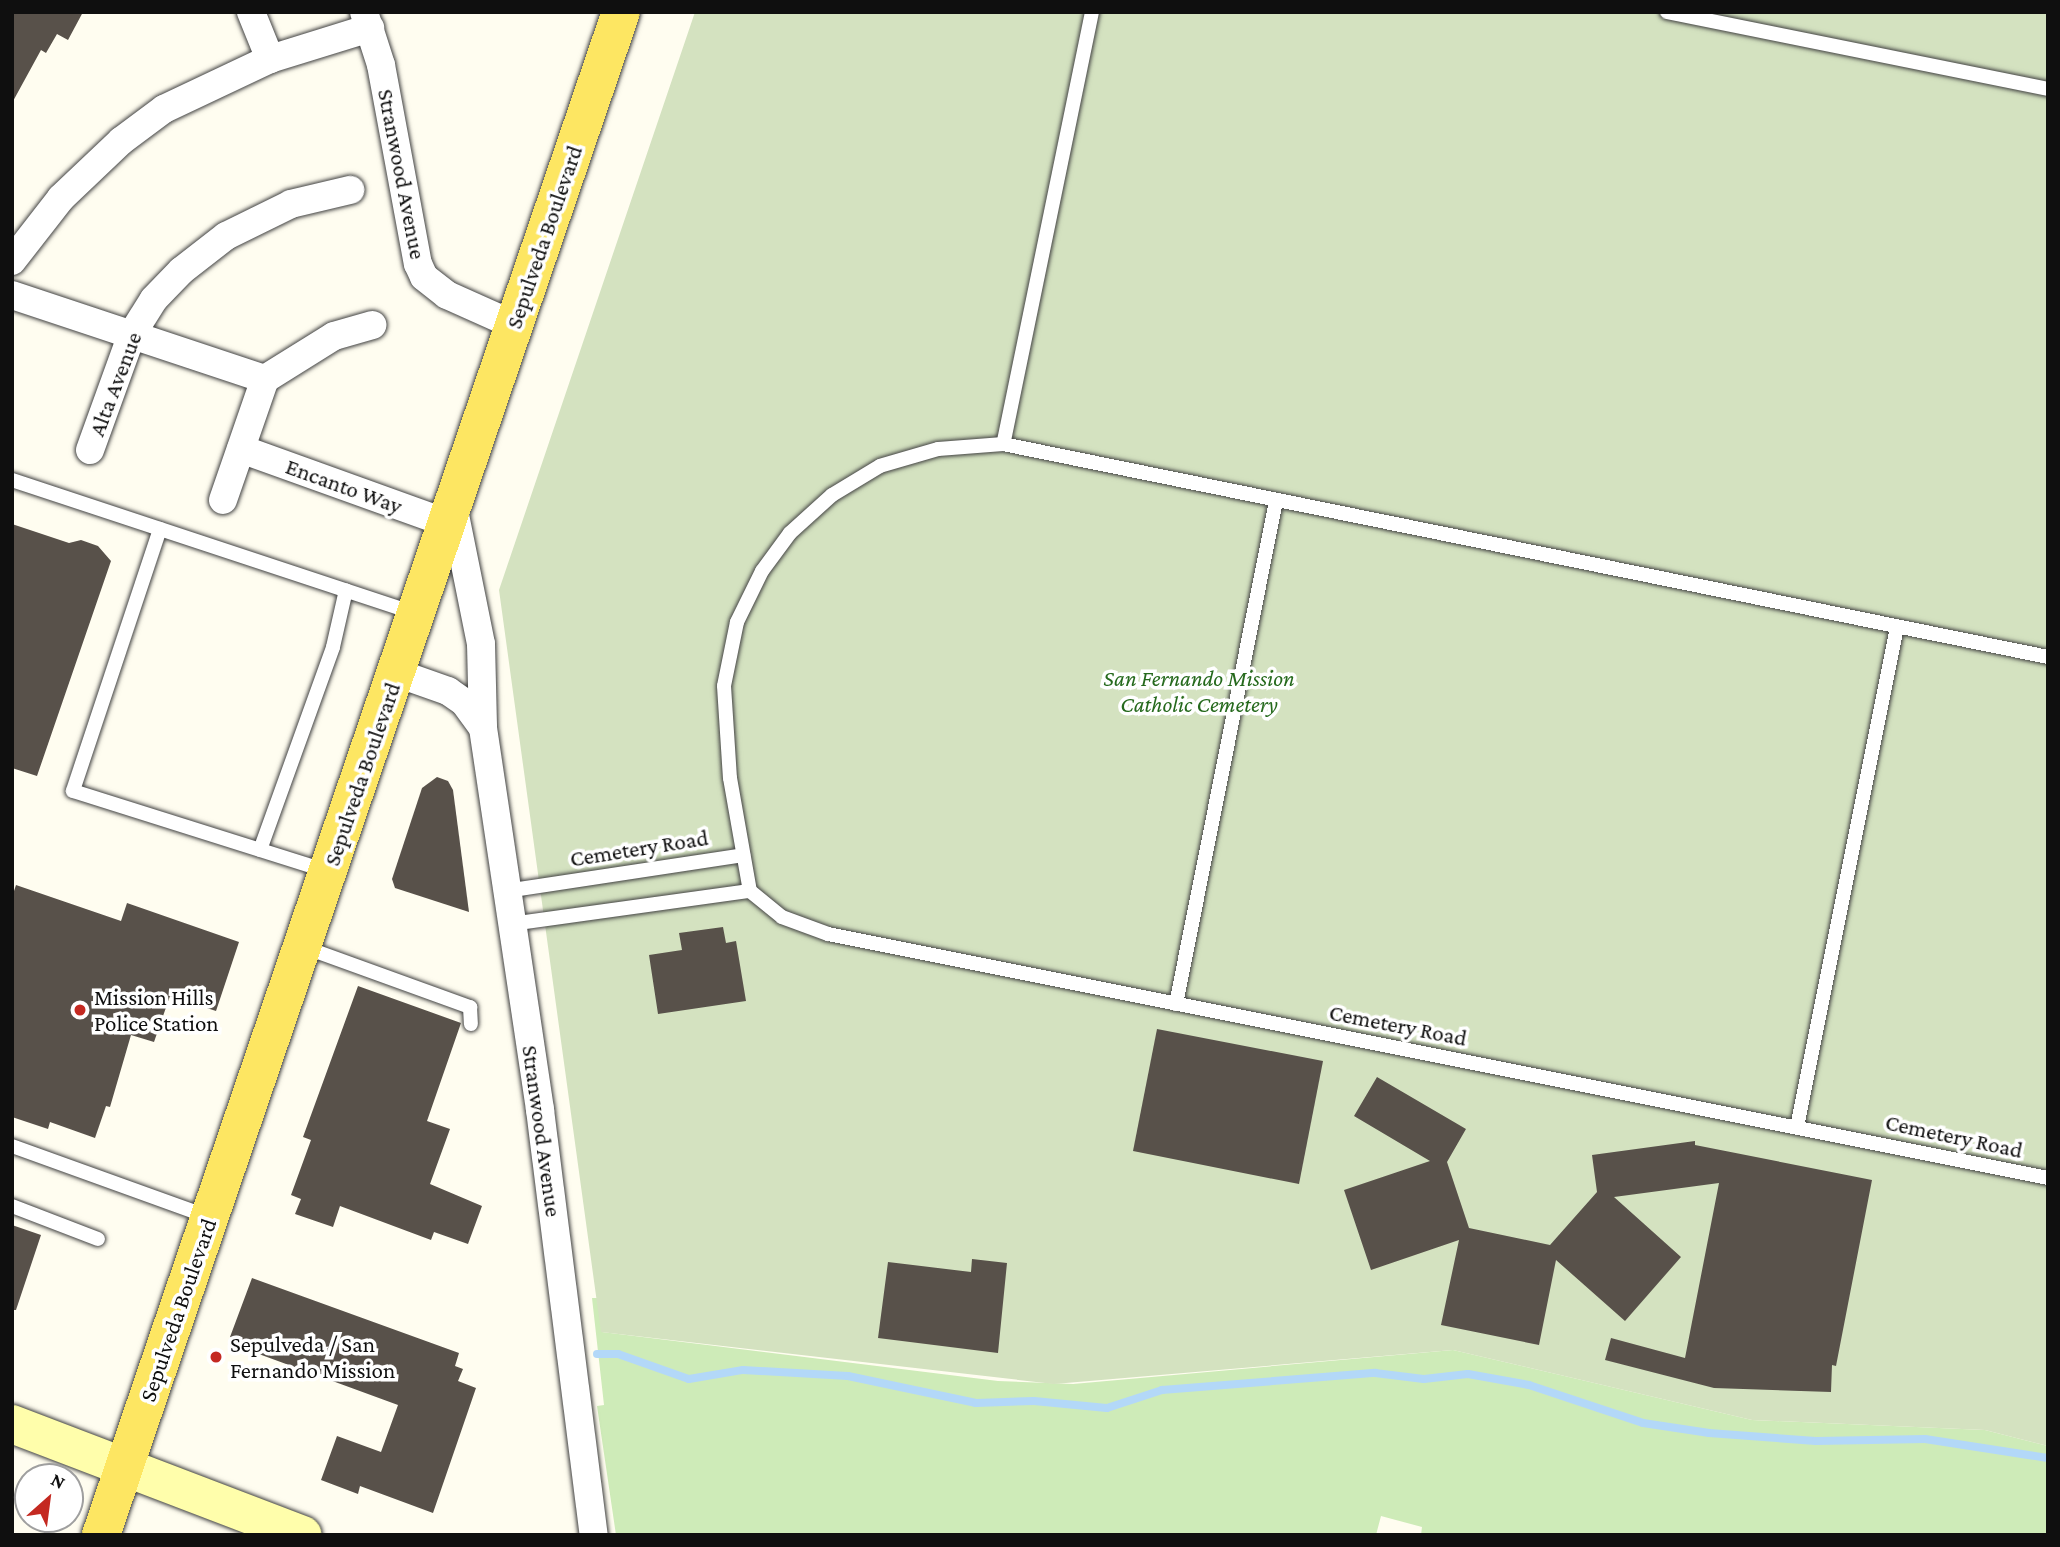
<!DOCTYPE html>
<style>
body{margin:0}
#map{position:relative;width:2060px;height:1547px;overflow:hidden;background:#fffdf0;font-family:"Crimson Pro",serif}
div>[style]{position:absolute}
.green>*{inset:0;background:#ceebb8}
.cemetery>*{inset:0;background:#d4e2c0}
.stream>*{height:8px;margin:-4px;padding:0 4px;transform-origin:4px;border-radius:4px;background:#b3d8f8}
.building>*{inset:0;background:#58514a}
.roads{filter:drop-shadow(0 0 2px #424242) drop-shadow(0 0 2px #424242)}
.lane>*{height:14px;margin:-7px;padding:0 7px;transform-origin:7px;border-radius:7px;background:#fff}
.street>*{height:28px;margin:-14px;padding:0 14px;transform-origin:14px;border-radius:14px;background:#fff}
.secondary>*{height:38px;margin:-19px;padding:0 19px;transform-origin:19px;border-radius:19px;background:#fffeab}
.primary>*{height:38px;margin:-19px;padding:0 19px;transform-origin:19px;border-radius:19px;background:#fde662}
.dots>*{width:19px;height:19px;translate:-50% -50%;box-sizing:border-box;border:4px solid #fff;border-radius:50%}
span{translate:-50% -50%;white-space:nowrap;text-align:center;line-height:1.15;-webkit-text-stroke:7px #fff;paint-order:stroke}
.street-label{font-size:23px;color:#0f0f0f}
.park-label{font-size:23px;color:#25691c;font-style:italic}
.poi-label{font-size:23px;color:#0f0f0f}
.left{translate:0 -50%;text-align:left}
.frame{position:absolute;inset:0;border:14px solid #0f0f0f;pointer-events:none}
.north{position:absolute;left:14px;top:1463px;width:70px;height:70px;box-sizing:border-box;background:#fff;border:2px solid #9f9f9f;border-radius:50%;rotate:28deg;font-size:19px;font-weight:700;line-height:28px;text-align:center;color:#0f0f0f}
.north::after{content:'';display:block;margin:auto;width:24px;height:32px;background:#c42921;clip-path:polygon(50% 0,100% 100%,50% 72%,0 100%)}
</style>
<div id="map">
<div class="green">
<div style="clip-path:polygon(592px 1298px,597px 1298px,602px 1332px,998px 1381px,1073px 1384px,1453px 1350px,1752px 1420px,1985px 1430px,2048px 1446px,2048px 1535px,1421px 1535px,1422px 1527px,1381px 1516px,1376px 1535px,616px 1535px,597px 1406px,604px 1405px)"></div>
</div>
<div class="cemetery">
<div style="clip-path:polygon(695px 12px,2048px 12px,2048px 1446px,1985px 1430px,1752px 1420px,1453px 1350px,1054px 1384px,601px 1332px,499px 590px)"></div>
</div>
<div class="stream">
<div style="left:597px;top:1354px;width:21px"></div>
<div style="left:618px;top:1354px;width:75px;rotate:19.4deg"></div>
<div style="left:689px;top:1379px;width:55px;rotate:-9.5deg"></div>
<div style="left:743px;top:1370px;width:105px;rotate:3.3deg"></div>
<div style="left:848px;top:1376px;width:131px;rotate:11.9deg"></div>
<div style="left:976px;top:1403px;width:58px;rotate:-2deg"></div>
<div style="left:1034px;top:1401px;width:73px;rotate:5.5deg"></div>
<div style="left:1107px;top:1408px;width:58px;rotate:-18.1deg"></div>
<div style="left:1162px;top:1390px;width:214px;rotate:-4.6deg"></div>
<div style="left:1375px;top:1373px;width:49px;rotate:7deg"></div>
<div style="left:1424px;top:1379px;width:44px;rotate:-6.5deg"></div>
<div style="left:1468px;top:1374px;width:62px;rotate:10.2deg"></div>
<div style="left:1529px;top:1385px;width:120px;rotate:18.4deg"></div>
<div style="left:1643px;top:1423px;width:67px;rotate:8.6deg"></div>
<div style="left:1709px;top:1433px;width:107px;rotate:4.3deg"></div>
<div style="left:1816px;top:1441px;width:109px;rotate:-1.1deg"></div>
<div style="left:1925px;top:1439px;width:124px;rotate:8.8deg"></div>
</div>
<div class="building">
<div style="clip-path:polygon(12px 12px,83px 12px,68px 40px,57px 34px,46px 53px,41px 50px,12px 103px)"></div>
<div style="clip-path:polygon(12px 524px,69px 543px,81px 540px,98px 546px,111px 561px,37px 776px,12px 768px)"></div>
<div style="clip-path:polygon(437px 777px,448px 781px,453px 790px,469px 912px,395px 888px,392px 879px,422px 788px)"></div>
<div style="clip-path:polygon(16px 885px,121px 921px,127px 903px,239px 942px,216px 1011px,170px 996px,154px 1042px,131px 1035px,110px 1107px,106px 1106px,95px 1138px,50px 1122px,48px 1129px,12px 1117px,12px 897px)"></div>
<div style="clip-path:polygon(723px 927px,726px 943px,736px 941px,746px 1001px,658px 1014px,649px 955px,682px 950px,679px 933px)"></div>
<div style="clip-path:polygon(358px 986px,461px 1023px,427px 1121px,450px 1129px,430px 1184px,482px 1206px,468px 1244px,434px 1232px,431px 1240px,340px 1206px,333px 1227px,295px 1214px,301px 1199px,291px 1195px,311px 1140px,303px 1137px)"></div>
<div style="clip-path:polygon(1157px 1029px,1323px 1061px,1299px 1184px,1133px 1151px)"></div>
<div style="clip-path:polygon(1377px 1077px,1466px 1129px,1447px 1162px,1469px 1228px,1550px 1245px,1597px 1192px,1592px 1155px,1695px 1141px,1695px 1145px,1872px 1180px,1836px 1366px,1832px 1365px,1831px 1392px,1714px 1388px,1605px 1360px,1611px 1338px,1685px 1358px,1719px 1183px,1614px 1197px,1681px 1257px,1625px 1321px,1556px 1260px,1539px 1345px,1441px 1325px,1459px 1240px,1371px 1270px,1344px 1190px,1430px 1161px,1354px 1116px)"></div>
<div style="clip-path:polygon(12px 1225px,41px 1235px,16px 1310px,12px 1310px)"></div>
<div style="clip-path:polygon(972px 1259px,1007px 1263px,998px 1353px,878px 1338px,888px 1262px,971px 1272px)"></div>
<div style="clip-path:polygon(252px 1278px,459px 1353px,455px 1366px,463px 1369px,458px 1381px,476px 1388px,433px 1513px,360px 1486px,358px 1494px,321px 1480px,337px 1436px,381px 1452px,398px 1405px,234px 1345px,236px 1340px,230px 1337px)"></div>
</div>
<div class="roads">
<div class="lane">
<div style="left:1092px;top:12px;width:441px;rotate:101.6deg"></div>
<div style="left:1003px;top:444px;width:65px;rotate:175.6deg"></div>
<div style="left:938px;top:449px;width:60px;rotate:163.7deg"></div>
<div style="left:880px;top:466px;width:56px;rotate:148.9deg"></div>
<div style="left:832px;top:495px;width:57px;rotate:137.9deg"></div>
<div style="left:790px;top:533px;width:47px;rotate:126.4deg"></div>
<div style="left:762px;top:571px;width:57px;rotate:116.1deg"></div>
<div style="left:737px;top:622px;width:65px;rotate:101.5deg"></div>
<div style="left:724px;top:686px;width:92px;rotate:86.3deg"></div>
<div style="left:730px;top:778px;width:115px;rotate:80deg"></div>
<div style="left:750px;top:891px;width:41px;rotate:39.1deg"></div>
<div style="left:782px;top:917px;width:49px;rotate:20.3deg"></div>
<div style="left:828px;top:934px;width:1244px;rotate:11.31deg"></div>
<div style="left:1667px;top:12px;width:389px;rotate:11.4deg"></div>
<div style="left:1003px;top:444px;width:1066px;rotate:11.52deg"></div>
<div style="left:12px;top:480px;width:424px;rotate:18.3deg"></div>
<div style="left:160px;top:529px;width:276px;rotate:108.4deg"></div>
<div style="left:73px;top:791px;width:265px;rotate:17.5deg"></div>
<div style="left:260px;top:850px;width:216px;rotate:-70.2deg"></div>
<div style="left:333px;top:647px;width:58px;rotate:-77.2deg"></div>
<div style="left:506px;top:891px;width:240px;rotate:-8.6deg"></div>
<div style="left:511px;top:924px;width:241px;rotate:-7.9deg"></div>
<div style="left:304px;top:947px;width:177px;rotate:19.9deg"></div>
<div style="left:470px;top:1007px;width:17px;rotate:87deg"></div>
<div style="left:1176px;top:1004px;width:513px;rotate:-78.76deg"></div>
<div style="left:1797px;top:1127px;width:510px;rotate:-78.69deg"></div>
<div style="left:12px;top:1146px;width:209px;rotate:19.8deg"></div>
<div style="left:12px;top:1206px;width:92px;rotate:21deg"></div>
</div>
<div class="street">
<div style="left:251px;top:12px;width:51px;rotate:68deg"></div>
<div style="left:364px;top:12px;width:56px;rotate:72.2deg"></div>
<div style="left:381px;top:65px;width:202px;rotate:79.5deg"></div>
<div style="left:418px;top:264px;width:14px;rotate:65deg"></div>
<div style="left:424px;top:277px;width:29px;rotate:38deg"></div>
<div style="left:447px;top:295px;width:73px;rotate:24.1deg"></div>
<div style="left:12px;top:261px;width:80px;rotate:-52.1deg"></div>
<div style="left:61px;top:198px;width:83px;rotate:-43.5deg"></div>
<div style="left:121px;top:141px;width:54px;rotate:-36.7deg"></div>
<div style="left:164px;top:109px;width:117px;rotate:-25.3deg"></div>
<div style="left:270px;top:59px;width:105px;rotate:-17.2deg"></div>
<div style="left:12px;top:295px;width:267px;rotate:18.4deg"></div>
<div style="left:241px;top:449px;width:219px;rotate:19.8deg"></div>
<div style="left:90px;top:450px;width:123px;rotate:-70.1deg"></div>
<div style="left:132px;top:334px;width:41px;rotate:-57.8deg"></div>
<div style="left:154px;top:299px;width:39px;rotate:-46deg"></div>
<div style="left:181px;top:271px;width:57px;rotate:-37.9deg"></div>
<div style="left:226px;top:236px;width:72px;rotate:-26.2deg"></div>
<div style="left:291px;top:204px;width:61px;rotate:-13.3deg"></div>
<div style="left:223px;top:500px;width:128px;rotate:-70.9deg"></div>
<div style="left:265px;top:379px;width:81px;rotate:-31.9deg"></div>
<div style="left:334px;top:336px;width:40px;rotate:-16deg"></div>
<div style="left:453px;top:505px;width:142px;rotate:78.6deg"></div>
<div style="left:481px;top:644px;width:84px;rotate:88.6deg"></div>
<div style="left:483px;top:728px;width:386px;rotate:81.5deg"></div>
<div style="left:540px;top:1110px;width:428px;rotate:82.8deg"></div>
<div style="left:397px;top:673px;width:54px;rotate:19.4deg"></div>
<div style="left:448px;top:691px;width:19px;rotate:35deg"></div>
<div style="left:464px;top:702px;width:32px;rotate:54deg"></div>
</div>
<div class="secondary">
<div style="left:12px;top:1424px;width:311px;rotate:20.9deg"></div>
</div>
<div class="primary">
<div style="left:101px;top:1535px;width:1609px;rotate:-71.15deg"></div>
</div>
</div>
<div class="dots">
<div style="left:80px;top:1010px;background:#c42921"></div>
<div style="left:216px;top:1357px;background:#c42921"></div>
</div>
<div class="street-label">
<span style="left:402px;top:174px;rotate:79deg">Stranwood Avenue</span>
<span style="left:544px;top:237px;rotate:-71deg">Sepulveda Boulevard</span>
<span style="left:115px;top:384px;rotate:-69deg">Alta Avenue</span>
<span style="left:344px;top:486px;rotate:20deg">Encanto Way</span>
<span style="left:362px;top:774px;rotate:-71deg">Sepulveda Boulevard</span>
<span style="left:639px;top:848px;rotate:-9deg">Cemetery Road</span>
<span style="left:1398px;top:1025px;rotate:11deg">Cemetery Road</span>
<span style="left:542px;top:1131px;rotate:82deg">Stranwood Avenue</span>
<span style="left:1954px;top:1136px;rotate:12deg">Cemetery Road</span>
<span style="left:178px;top:1310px;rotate:-71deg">Sepulveda Boulevard</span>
</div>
<div class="park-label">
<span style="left:1199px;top:691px">San Fernando Mission<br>Catholic Cemetery</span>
</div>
<div class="poi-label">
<span class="left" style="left:94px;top:1010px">Mission Hills<br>Police Station</span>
<span class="left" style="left:230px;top:1357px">Sepulveda / San<br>Fernando Mission</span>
</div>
<div class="frame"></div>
<div class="north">N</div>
</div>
